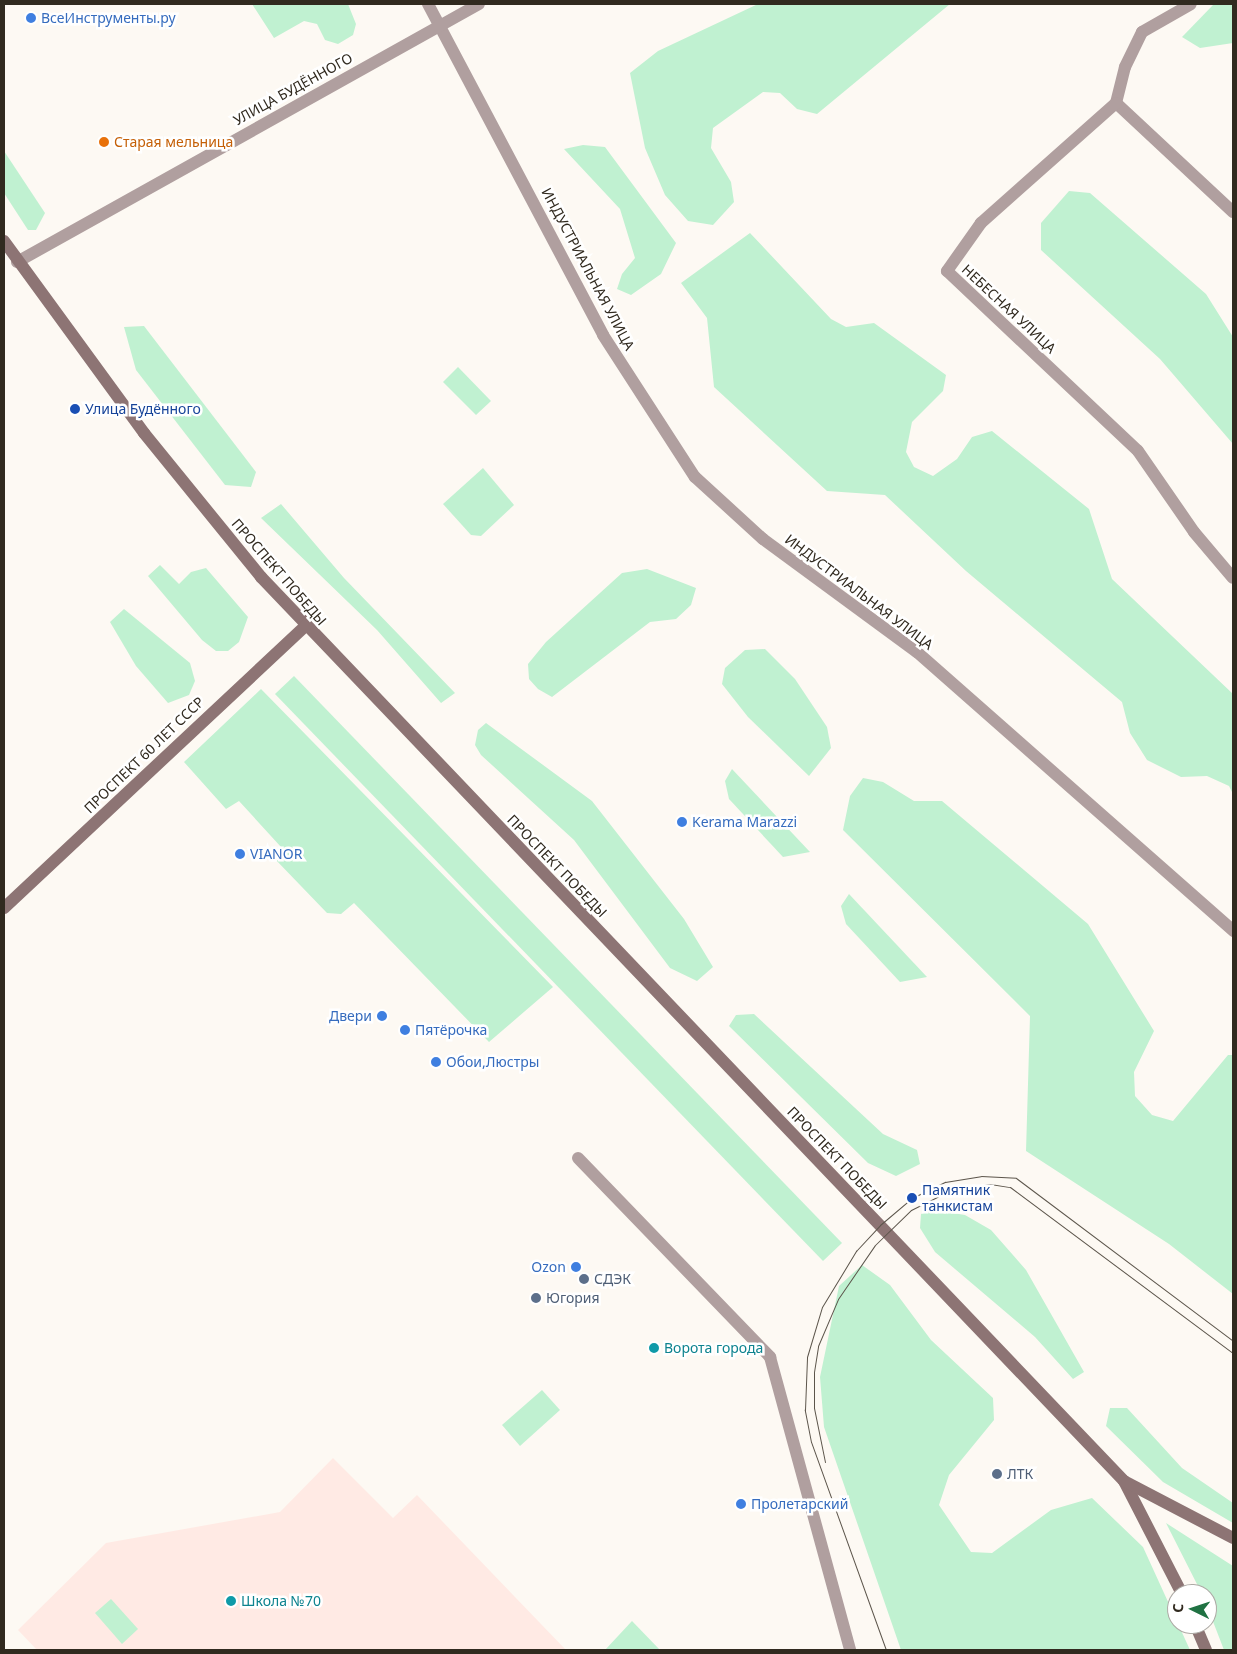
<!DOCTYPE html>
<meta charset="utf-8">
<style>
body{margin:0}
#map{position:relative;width:1237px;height:1654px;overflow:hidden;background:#fdf9f3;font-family:"Noto Sans",sans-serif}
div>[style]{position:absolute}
.education>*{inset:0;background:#ffeae4}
.green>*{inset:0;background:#c0f1d1}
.street>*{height:12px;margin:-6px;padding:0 6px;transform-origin:6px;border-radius:6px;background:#b09f9f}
.secondary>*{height:12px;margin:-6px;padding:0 6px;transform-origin:6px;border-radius:6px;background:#8d7474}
.tram>*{height:1px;margin:-0.5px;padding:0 0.5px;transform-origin:0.5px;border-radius:0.5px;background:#5c554b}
.dots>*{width:14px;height:14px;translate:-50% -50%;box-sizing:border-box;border:2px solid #fff;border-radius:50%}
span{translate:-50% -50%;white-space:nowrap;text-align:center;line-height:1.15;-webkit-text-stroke:5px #fff;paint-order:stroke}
.shop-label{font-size:14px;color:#366cbe}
.left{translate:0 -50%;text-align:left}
.right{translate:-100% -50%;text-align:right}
.street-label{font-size:14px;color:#312a1f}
.food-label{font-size:14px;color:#c56008}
.transit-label{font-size:14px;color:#164399}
.service-label{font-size:14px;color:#4e5e75}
.culture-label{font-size:14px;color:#0d838f}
.frame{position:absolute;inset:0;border:5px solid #312a1f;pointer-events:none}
.north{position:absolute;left:1167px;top:1584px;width:50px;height:50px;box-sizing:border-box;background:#fff;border:1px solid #adaaa5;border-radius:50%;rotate:274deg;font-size:14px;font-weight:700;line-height:20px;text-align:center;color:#312a1f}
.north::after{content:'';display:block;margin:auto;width:18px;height:22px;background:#207243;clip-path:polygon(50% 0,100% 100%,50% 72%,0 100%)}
</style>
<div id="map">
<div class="education">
<div style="clip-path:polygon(333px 1458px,393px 1518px,417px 1495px,566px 1650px,37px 1650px,18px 1630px,106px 1543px,280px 1512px)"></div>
</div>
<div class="green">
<div style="clip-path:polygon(252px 4px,348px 4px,356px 24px,353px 35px,338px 44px,325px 40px,317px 24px,304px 21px,274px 38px)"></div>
<div style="clip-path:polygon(758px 4px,950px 4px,817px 114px,797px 109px,780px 93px,763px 92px,713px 128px,711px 148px,731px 182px,734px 202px,713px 225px,688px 221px,665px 195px,645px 148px,630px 73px,658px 51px)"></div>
<div style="clip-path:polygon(1214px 4px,1233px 4px,1233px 43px,1200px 48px,1182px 37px)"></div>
<div style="clip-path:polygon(583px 145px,605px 147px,676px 243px,661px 274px,631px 295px,617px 289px,622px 274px,635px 258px,620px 209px,564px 149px)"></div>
<div style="clip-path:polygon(4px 151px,45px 213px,36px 230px,28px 230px,4px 193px)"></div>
<div style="clip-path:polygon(1069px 191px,1090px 193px,1206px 294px,1233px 337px,1233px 444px,1160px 359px,1041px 250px,1041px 223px)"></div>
<div style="clip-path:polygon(750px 233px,831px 319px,846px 327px,874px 323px,946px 375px,943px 391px,912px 422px,906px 452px,914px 467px,933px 476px,957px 459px,972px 437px,992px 431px,1089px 509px,1112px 579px,1233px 694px,1233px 794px,1229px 786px,1207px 776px,1181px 777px,1147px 760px,1130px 733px,1122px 702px,966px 571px,885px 495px,827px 491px,714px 387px,707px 318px,681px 283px)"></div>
<div style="clip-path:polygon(144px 326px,256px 472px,251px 487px,225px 485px,136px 370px,124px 327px)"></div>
<div style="clip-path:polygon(458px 367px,491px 401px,476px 415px,443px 382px)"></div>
<div style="clip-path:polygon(483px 468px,514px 505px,481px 536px,471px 535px,443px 504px)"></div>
<div style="clip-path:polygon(281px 504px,344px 578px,455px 693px,441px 703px,377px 630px,261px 518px)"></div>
<div style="clip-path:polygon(160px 565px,179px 584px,191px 572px,206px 568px,248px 617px,239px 642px,228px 651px,216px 651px,202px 640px,148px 576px)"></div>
<div style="clip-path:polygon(647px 569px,696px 588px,691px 605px,676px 619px,650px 622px,552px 697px,538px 689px,529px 679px,528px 664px,546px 642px,622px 573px)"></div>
<div style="clip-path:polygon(124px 609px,190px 663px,195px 681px,189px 695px,168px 703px,136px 666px,110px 622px)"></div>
<div style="clip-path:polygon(765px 649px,795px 679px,827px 727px,831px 748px,809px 776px,748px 717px,722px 684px,725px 668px,745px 650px)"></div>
<div style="clip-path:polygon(294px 676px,842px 1243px,823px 1261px,275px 694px)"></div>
<div style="clip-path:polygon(261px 689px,553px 987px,489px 1042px,354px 903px,341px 914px,327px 913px,274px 858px,281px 847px,239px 801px,226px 809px,184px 762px)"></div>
<div style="clip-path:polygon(486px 723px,592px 801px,684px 919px,713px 967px,697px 981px,670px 968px,574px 840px,481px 755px,475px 745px,478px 730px)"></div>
<div style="clip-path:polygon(732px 769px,810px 852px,783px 857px,729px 799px,725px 781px)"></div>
<div style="clip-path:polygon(863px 778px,883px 782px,914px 801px,942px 801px,1088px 924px,1154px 1031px,1134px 1072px,1135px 1096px,1152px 1115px,1173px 1121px,1228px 1055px,1233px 1055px,1233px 1294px,1169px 1244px,1026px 1151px,1030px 1016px,843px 830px,850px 796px)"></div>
<div style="clip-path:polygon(849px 894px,927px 977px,900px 982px,846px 924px,841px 906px)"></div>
<div style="clip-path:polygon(754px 1014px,883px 1134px,917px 1150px,920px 1164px,896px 1176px,868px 1163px,729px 1026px,736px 1015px)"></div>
<div style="clip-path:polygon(934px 1210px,965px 1215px,991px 1230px,1026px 1270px,1084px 1372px,1073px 1379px,1035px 1337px,935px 1252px,920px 1228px,921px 1214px)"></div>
<div style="clip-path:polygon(862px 1265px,890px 1285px,931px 1340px,993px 1398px,994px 1420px,949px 1475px,939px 1505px,971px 1552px,992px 1553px,1051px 1510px,1092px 1498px,1143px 1547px,1190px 1650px,901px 1650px,824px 1427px,820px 1377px,839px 1286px)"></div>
<div style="clip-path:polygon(542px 1390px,560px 1410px,520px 1446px,502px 1425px)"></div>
<div style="clip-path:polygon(1110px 1408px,1127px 1408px,1182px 1468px,1233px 1503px,1233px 1523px,1163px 1482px,1106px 1426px)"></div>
<div style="clip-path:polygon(1166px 1523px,1233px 1566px,1233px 1650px,1224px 1650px,1207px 1606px,1207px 1594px,1202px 1594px)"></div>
<div style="clip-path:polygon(111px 1599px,138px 1629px,122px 1644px,95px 1613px)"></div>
<div style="clip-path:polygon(632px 1621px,660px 1650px,605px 1650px)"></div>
</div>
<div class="street">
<div style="left:428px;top:4px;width:374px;rotate:62.1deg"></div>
<div style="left:603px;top:335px;width:169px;rotate:57.1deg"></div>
<div style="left:695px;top:477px;width:92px;rotate:42.4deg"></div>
<div style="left:763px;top:539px;width:191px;rotate:36.3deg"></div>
<div style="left:917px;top:652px;width:422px;rotate:41.4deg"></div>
<div style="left:1116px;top:103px;width:37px;rotate:-76deg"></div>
<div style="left:1125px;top:67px;width:39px;rotate:-64deg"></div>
<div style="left:1142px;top:32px;width:56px;rotate:-29.7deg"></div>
<div style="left:1233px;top:212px;width:160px;rotate:-137deg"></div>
<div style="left:1116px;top:103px;width:181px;rotate:138.4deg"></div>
<div style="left:981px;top:223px;width:59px;rotate:125.3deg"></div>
<div style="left:947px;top:271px;width:262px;rotate:43.3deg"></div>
<div style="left:1138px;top:451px;width:98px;rotate:55.3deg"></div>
<div style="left:1194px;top:532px;width:60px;rotate:49.7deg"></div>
<div style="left:17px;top:262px;width:529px;rotate:-29.18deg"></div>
<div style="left:578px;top:1158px;width:277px;rotate:46deg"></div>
<div style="left:770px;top:1357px;width:304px;rotate:74.7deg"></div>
</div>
<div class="secondary">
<div style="left:4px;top:241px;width:238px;rotate:53.9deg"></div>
<div style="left:144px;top:433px;width:186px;rotate:50.9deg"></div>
<div style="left:261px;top:577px;width:1250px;rotate:46.33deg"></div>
<div style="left:1124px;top:1481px;width:127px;rotate:62.8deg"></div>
<div style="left:4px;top:908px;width:414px;rotate:-43.1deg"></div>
<div style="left:1124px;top:1481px;width:123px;rotate:27.6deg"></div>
<div style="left:1195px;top:1624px;width:28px;rotate:67deg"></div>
</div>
<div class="tram">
<div style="left:825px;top:1462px;width:55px;rotate:-101.5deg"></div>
<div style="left:814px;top:1408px;width:36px;rotate:-90deg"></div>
<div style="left:814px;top:1372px;width:26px;rotate:-81deg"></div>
<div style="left:818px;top:1346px;width:51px;rotate:-66.9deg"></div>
<div style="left:838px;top:1299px;width:65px;rotate:-55.6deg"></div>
<div style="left:875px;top:1245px;width:50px;rotate:-44.2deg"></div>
<div style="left:911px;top:1210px;width:42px;rotate:-26.6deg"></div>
<div style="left:949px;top:1191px;width:42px;rotate:-9.7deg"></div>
<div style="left:990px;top:1184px;width:20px;rotate:9deg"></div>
<div style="left:1010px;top:1187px;width:278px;rotate:36.7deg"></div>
<div style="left:886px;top:1650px;width:221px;rotate:-109.8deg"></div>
<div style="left:811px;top:1442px;width:33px;rotate:-101deg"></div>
<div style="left:805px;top:1410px;width:53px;rotate:-87.8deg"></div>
<div style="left:807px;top:1357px;width:52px;rotate:-73.3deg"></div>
<div style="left:822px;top:1307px;width:66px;rotate:-58.7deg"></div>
<div style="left:856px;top:1251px;width:35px;rotate:-47deg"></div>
<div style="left:880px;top:1225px;width:42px;rotate:-40.2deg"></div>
<div style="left:912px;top:1198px;width:37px;rotate:-26deg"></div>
<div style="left:945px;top:1182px;width:36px;rotate:-9deg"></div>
<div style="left:981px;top:1176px;width:35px;rotate:3deg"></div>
<div style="left:1016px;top:1178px;width:271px;rotate:36.9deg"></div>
</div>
<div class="dots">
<div style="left:31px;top:18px;background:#3f7fe0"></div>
<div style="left:104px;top:142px;background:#e8710a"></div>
<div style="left:75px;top:409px;background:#1a4fb4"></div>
<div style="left:682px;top:822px;background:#3f7fe0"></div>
<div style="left:240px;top:854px;background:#3f7fe0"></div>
<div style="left:382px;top:1016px;background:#3f7fe0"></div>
<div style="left:405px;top:1030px;background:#3f7fe0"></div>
<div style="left:436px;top:1062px;background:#3f7fe0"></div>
<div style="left:912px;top:1198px;background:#1a4fb4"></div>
<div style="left:576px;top:1267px;background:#3f7fe0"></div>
<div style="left:584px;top:1279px;background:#5c6f8a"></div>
<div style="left:536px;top:1298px;background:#5c6f8a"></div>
<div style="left:654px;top:1348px;background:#0f9aa8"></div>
<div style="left:997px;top:1474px;background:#5c6f8a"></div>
<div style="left:741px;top:1504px;background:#3f7fe0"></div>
<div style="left:231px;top:1601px;background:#0f9aa8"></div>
</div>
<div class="shop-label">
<span class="left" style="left:41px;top:18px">ВсеИнструменты.ру</span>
<span class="left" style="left:692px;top:822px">Kerama Marazzi</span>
<span class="left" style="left:250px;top:854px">VIANOR</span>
<span class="right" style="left:372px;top:1016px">Двери</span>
<span class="left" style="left:415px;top:1030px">Пятёрочка</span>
<span class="left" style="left:446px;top:1062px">Обои,Люстры</span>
<span class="right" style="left:566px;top:1267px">Ozon</span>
<span class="left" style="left:751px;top:1504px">Пролетарский</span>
</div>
<div class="street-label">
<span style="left:293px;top:89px;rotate:-29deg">УЛИЦА БУДЁННОГО</span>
<span style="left:588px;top:269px;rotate:62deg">ИНДУСТРИАЛЬНАЯ УЛИЦА</span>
<span style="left:1009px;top:309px;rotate:43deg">НЕБЕСНАЯ УЛИЦА</span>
<span style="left:279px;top:572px;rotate:49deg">ПРОСПЕКТ ПОБЕДЫ</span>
<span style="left:859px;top:592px;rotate:37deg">ИНДУСТРИАЛЬНАЯ УЛИЦА</span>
<span style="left:144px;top:755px;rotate:-44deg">ПРОСПЕКТ 60 ЛЕТ СССР</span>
<span style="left:557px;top:866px;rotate:46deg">ПРОСПЕКТ ПОБЕДЫ</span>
<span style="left:837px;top:1158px;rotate:46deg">ПРОСПЕКТ ПОБЕДЫ</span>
</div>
<div class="food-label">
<span class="left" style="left:114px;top:142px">Старая мельница</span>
</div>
<div class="transit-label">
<span class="left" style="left:85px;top:409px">Улица Будённого</span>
<span class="left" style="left:922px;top:1198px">Памятник<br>танкистам</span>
</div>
<div class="service-label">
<span class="left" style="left:594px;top:1279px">СДЭК</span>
<span class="left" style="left:546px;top:1298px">Югория</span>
<span class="left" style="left:1007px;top:1474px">ЛТК</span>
</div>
<div class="culture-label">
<span class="left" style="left:664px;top:1348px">Ворота города</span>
<span class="left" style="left:241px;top:1601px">Школа №70</span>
</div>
<div class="frame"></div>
<div class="north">С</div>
</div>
